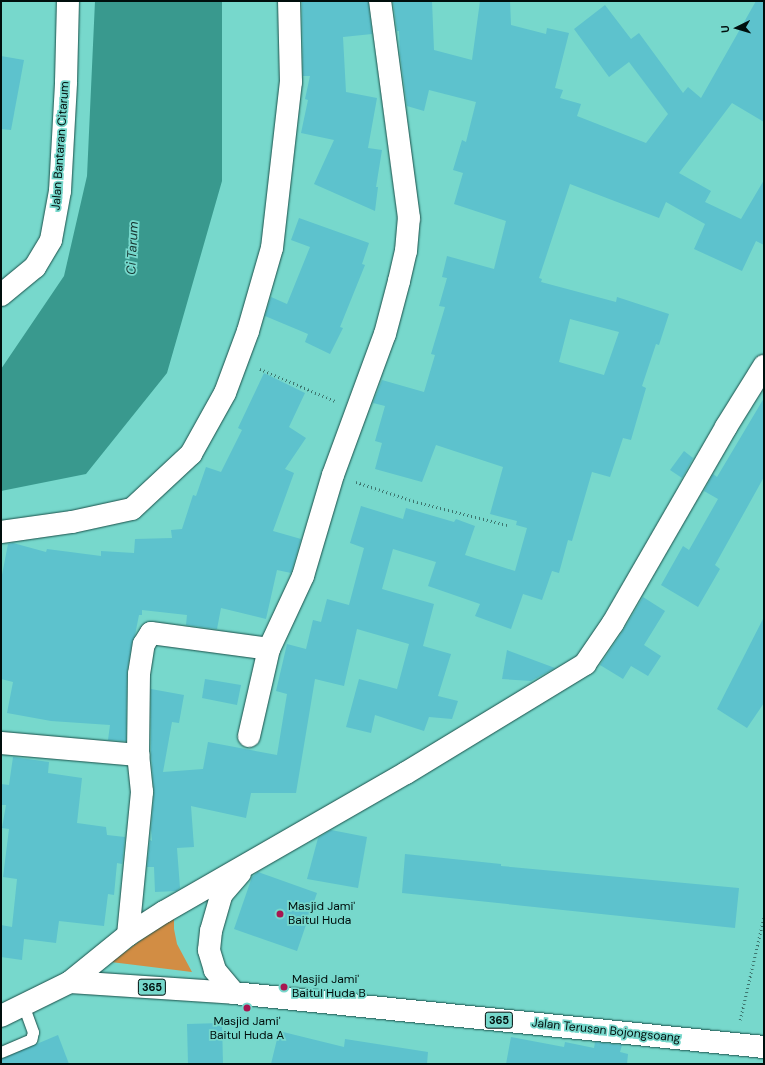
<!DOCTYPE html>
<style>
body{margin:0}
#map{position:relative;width:765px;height:1065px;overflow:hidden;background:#77d8cc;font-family:"DM Sans",sans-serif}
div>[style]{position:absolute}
.green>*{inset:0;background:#d28d44}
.water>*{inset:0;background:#39998e}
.building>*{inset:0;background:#5dc2cd}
.path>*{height:2.5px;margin-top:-1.25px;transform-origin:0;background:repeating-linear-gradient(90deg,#3d766f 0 1px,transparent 0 4px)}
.roads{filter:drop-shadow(0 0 1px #184e48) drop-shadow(0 0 1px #184e48)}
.service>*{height:11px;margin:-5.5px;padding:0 5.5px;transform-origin:5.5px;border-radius:5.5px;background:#fff}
.minor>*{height:22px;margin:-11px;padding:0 11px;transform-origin:11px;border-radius:11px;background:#fff}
.primary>*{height:22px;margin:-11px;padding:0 11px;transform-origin:11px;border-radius:11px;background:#fff}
.dots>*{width:11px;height:11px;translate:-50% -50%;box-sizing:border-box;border:2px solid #77d8cc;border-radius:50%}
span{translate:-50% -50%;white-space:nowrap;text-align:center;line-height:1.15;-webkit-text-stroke:3.5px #77d8cc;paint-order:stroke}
.shield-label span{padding:1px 3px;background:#77d8cc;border:1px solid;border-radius:3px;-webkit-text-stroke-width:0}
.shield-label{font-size:11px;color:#000f0d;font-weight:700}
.street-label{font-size:12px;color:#000f0d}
.poi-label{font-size:12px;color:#000f0d}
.left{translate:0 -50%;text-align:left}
.water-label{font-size:13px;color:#173531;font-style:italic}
.frame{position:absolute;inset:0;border:2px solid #000f0d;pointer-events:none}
.north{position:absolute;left:717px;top:8px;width:40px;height:40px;-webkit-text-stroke:3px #77d8cc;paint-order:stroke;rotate:265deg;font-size:11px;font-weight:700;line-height:16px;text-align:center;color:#000f0d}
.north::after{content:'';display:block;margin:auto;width:14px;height:18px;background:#000f0d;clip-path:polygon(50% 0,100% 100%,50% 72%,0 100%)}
</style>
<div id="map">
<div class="green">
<div style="clip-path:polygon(174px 916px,174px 929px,177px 944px,192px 972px,111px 962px)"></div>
</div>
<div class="water">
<div style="clip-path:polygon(95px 1px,222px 1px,222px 181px,167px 373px,86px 474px,1px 491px,1px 369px,64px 276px,87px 176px)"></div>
</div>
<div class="building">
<div style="clip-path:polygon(302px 1px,368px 1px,372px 34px,343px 37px,346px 92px,377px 98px,368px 148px,382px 150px,376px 187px,378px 187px,375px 211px,314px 184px,334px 140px,301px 133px,308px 100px,305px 99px,310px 76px,303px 76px)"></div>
<div style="clip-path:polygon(evenodd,393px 1px,432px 1px,434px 50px,472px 60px,480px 1px,510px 1px,511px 25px,546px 34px,547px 28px,569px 33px,555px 88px,563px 90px,560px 98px,581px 104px,577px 116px,646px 143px,668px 114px,629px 62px,609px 77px,574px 29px,605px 5px,631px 39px,639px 33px,683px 93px,688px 87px,701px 98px,756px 1px,764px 1px,764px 122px,732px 103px,679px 173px,711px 191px,705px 202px,741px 219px,764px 180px,764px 245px,756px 241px,742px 271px,694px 249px,705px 224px,666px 202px,659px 218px,570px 184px,539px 278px,542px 279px,541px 282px,616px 302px,617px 297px,669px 314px,659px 345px,656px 344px,642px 386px,646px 388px,631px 440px,623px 438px,610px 477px,592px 472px,572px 541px,568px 540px,559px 573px,552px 571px,542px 600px,523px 594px,511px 629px,475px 616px,480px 604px,428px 586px,436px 562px,393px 549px,382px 589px,434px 604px,423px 646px,451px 654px,438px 696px,458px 701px,452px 719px,429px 717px,424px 731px,375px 715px,371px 733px,346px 727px,359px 679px,397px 689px,409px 644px,357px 629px,344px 686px,315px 679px,296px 793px,251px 793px,246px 818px,191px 806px,194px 847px,177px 848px,180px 888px,176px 891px,155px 892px,154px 867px,147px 867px,150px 840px,152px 841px,151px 829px,154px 793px,151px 754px,151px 689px,184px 695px,179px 723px,172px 722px,163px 772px,203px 769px,208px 742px,277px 755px,287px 694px,276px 691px,287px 644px,306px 649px,313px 620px,321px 622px,327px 599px,349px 605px,364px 548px,350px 543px,361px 506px,403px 519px,406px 508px,454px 522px,456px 519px,475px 526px,465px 555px,515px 571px,527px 528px,516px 525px,517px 521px,490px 514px,503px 467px,436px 445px,422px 482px,375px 469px,382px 443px,375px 441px,385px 406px,373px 403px,382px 380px,424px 392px,435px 355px,431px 354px,445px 307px,439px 306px,447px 278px,442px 277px,447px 256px,494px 269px,506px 221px,454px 204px,463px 173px,453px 170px,462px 140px,466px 142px,476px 102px,429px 90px,424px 111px,407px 106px,400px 54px,399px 31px,397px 31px,393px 1px,570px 319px,619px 332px,604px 375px,559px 362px,570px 319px)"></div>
<div style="clip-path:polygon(1px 56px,24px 60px,11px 130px,1px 129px)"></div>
<div style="clip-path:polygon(299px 218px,369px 243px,362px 264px,365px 265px,340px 327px,343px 328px,330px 354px,305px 342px,308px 334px,265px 316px,271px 297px,287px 304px,310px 247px,291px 240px)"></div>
<div style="clip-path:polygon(264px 373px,305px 393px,289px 427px,306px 438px,285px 469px,294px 473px,273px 531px,301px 539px,291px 573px,277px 570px,266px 619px,221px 608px,217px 629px,186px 625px,187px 615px,142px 610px,142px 615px,139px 615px,135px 635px,132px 642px,127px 672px,126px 741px,108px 740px,110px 725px,51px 721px,7px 713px,13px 682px,1px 679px,1px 580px,8px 544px,13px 543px,46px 552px,47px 549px,101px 556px,101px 551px,134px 553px,135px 539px,172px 538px,171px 530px,182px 529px,193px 495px,196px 496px,206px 467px,221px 472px,242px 430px,238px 428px)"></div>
<div style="clip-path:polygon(764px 398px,764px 477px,715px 565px,720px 569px,698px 607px,661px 585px,683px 546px,689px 550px,718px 499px,704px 491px,713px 474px,717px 477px)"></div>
<div style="clip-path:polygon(684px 451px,693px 458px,682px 478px,670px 470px)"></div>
<div style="clip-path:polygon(643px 597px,665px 611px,644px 645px,661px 656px,648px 676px,631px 666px,623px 679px,600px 665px,624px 629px)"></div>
<div style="clip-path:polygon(764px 617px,764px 703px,747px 728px,717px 709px)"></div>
<div style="clip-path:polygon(507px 650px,555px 668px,531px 681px,502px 679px)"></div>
<div style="clip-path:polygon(205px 679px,241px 685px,237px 705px,202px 698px)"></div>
<div style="clip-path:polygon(13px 757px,49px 762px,48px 773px,82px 778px,77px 823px,106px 827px,107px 835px,125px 837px,122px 864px,117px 863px,114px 895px,108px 894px,104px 926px,59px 921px,56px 943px,24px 939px,22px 960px,1px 957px,1px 925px,12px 927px,17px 879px,3px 877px,9px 829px,2px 828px,6px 805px,1px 805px,1px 784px,9px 785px)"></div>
<div style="clip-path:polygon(331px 830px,367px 837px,358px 888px,307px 879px,318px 838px)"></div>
<div style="clip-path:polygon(405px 854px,501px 864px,501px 866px,739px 888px,735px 928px,402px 893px)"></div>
<div style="clip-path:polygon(258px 872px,317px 893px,297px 951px,234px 929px,252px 877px)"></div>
<div style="clip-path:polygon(222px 1023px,223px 1064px,188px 1064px,187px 1024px)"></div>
<div style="clip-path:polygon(279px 1031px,344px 1047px,345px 1039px,428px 1052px,427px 1064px,271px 1064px)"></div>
<div style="clip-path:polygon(58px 1035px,69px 1064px,1px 1064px,1px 1059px)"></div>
<div style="clip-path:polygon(511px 1037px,564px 1047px,565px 1042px,594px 1048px,595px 1042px,622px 1045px,620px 1052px,628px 1054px,627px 1064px,506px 1064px)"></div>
</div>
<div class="path">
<div style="left:260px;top:369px;width:82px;rotate:23.1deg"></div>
<div style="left:356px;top:482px;width:64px;rotate:18.2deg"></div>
<div style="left:417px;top:502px;width:93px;rotate:14.3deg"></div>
<div style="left:740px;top:1020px;width:107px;rotate:-77deg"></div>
</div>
<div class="roads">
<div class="service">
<div style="left:1px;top:1052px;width:33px;rotate:-23deg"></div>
<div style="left:31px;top:1039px;width:3px;rotate:-72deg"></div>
<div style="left:32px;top:1036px;width:4px;rotate:-76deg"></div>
<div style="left:33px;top:1032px;width:29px;rotate:-110deg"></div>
</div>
<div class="minor">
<div style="left:1px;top:295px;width:44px;rotate:-39.5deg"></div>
<div style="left:35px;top:267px;width:31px;rotate:-59deg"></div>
<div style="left:51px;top:240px;width:50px;rotate:-79.6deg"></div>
<div style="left:60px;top:191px;width:109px;rotate:-86.8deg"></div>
<div style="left:66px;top:82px;width:81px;rotate:-88.6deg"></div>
<div style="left:1px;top:532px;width:72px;rotate:-8deg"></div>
<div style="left:72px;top:522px;width:61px;rotate:-12.2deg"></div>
<div style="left:132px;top:509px;width:81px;rotate:-43deg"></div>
<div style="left:191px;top:454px;width:70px;rotate:-60.9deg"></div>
<div style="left:225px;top:393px;width:66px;rotate:-69.6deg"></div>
<div style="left:248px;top:331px;width:86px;rotate:-73.9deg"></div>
<div style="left:272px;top:248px;width:167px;rotate:-83.5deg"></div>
<div style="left:291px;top:82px;width:81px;rotate:-91.4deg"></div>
<div style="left:249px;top:736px;width:89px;rotate:-77.1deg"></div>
<div style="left:1px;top:743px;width:138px;rotate:5deg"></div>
<div style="left:128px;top:935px;width:144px;rotate:-84.4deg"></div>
<div style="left:142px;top:792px;width:37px;rotate:-96deg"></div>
<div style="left:138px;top:755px;width:81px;rotate:-89.3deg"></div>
<div style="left:139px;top:674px;width:30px;rotate:-81deg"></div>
<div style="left:144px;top:644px;width:13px;rotate:-58deg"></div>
<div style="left:151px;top:633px;width:119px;rotate:7.7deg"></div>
<div style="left:269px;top:649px;width:81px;rotate:-65deg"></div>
<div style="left:303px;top:576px;width:105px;rotate:-73.5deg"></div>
<div style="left:333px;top:475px;width:150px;rotate:-69.8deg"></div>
<div style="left:385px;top:334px;width:55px;rotate:-75.2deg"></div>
<div style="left:399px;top:281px;width:31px;rotate:-77deg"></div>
<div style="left:406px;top:251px;width:33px;rotate:-85deg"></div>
<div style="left:409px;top:218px;width:219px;rotate:-97.6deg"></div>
<div style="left:70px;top:982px;width:75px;rotate:-39deg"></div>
<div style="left:128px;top:935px;width:43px;rotate:-32.6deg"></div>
<div style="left:164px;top:912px;width:279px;rotate:-29.9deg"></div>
<div style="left:406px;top:773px;width:210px;rotate:-31.3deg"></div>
<div style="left:585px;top:664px;width:50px;rotate:-55.7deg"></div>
<div style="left:613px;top:623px;width:226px;rotate:-60deg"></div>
<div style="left:726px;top:427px;width:72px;rotate:-58.1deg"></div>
<div style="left:234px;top:993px;width:30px;rotate:-130deg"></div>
<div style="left:215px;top:970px;width:21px;rotate:-107deg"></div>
<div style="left:209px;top:950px;width:19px;rotate:-84deg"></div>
<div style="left:211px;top:931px;width:37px;rotate:-74deg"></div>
<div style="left:221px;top:895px;width:29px;rotate:-49deg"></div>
</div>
<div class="primary">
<div style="left:1px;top:1016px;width:77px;rotate:-26.2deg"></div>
<div style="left:70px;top:982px;width:164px;rotate:3.8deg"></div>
<div style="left:234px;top:993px;width:533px;rotate:5.82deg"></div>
</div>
</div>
<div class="dots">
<div style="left:280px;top:914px;background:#a81650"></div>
<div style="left:284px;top:987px;background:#a81650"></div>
<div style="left:247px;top:1008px;background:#a81650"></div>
</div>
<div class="shield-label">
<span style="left:152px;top:987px">365</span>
<span style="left:499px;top:1020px">365</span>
</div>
<div class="street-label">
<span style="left:61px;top:146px;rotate:-86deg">Jalan Bantaran Citarum</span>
<span style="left:606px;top:1031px;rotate:6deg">Jalan Terusan Bojongsoang</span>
</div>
<div class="poi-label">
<span class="left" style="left:288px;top:914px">Masjid Jami'<br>Baitul Huda</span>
<span class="left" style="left:292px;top:987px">Masjid Jami'<br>Baitul Huda B</span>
<span style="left:247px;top:1029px">Masjid Jami'<br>Baitul Huda A</span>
</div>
<div class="water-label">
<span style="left:133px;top:248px;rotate:-87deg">Ci Tarum</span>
</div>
<div class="frame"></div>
<div class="north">U</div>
</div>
